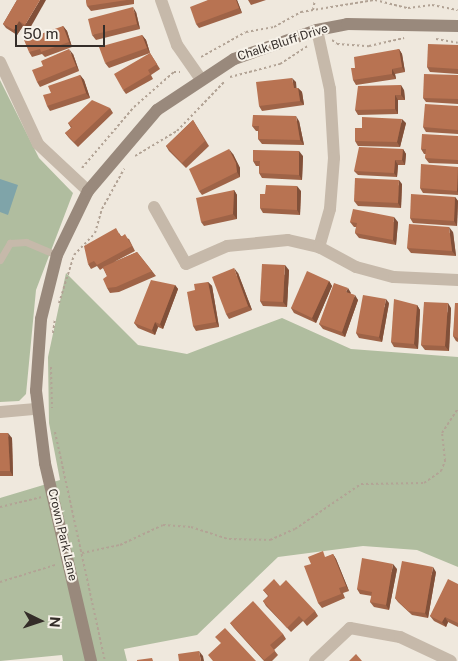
<!DOCTYPE html>
<style>
body{margin:0}
#map{position:relative;width:458px;height:661px;overflow:hidden;background:#efe8dd;font-family:"Public Sans",sans-serif}
div>[style]{position:absolute}
.green>*{inset:0;background:#b0bd9f}
.water>*{inset:0;background:#7fa4a9}
.path>*{height:2px;margin-top:-1px;transform-origin:0;background:repeating-linear-gradient(90deg,#b2a395 0 2.5px,transparent 0 5px)}
.lane>*{height:7px;margin:-3.5px;padding:0 3.5px;transform-origin:3.5px;border-radius:3.5px;background:#c6b9aa}
.street>*{height:12px;margin:-6px;padding:0 6px;transform-origin:6px;border-radius:6px;background:#c6b9aa}
.secondary>*{height:12px;margin:-6px;padding:0 6px;transform-origin:6px;border-radius:6px;background:#99897c}
.wall>*{inset:0;background:#9e6347}
.shaded-wall>*{inset:0;background:#815039}
.building>*{inset:0;background:#b87352}
span{translate:-50% -50%;white-space:nowrap;text-align:center;line-height:1.15;-webkit-text-stroke:4px #f7f2e9;paint-order:stroke}
.street-label{font-size:12px;color:#342d29}
.north{position:absolute;left:15px;top:596px;width:50px;height:50px;-webkit-text-stroke:4px #f7f2e9;paint-order:stroke;rotate:94deg;font-size:14px;font-weight:700;line-height:20px;text-align:center;color:#342d29}
.north::after{content:'';display:block;margin:auto;width:18px;height:22px;background:#342d29;clip-path:polygon(50% 0,100% 100%,50% 72%,0 100%)}
.scale{position:absolute;left:15px;top:25px;width:90px;height:22px;box-sizing:border-box;border:2px solid #342d29;border-top:0;padding-left:6px;font-size:15px;line-height:18px;white-space:nowrap;color:#342d29;-webkit-text-stroke:4px #f7f2e9;paint-order:stroke}
</style>
<div id="map">
<div class="green">
<div style="clip-path:polygon(0 80px,39px 158px,73px 193px,36px 290px,26px 394px,19px 401px,0 402px)"></div>
<div style="clip-path:polygon(66px 273px,138px 345px,187px 354px,282px 318px,351px 349px,458px 357px,458px 567px,417px 550px,363px 546px,278px 557px,197px 635px,124px 649px,127px 661px,63px 661px,62px 655px,0 661px,0 498px,60px 480px,49px 423px,48px 357px)"></div>
</div>
<div class="water">
<div style="clip-path:polygon(0 179px,18px 185px,8px 215px,0 212px)"></div>
</div>
<div class="path">
<div style="left:375px;top:0;width:34px;rotate:14deg"></div>
<div style="left:408px;top:8px;width:24px;rotate:-7deg"></div>
<div style="left:432px;top:5px;width:26px;rotate:11deg"></div>
<div style="left:313px;top:10px;width:10px;rotate:-79deg"></div>
<div style="left:436px;top:39px;width:22px;rotate:10deg"></div>
<div style="left:332px;top:40px;width:6px;rotate:39deg"></div>
<div style="left:337px;top:44px;width:32px;rotate:4deg"></div>
<div style="left:369px;top:46px;width:36px;rotate:-13deg"></div>
<div style="left:201px;top:57px;width:51px;rotate:-29.1deg"></div>
<div style="left:246px;top:32px;width:28px;rotate:-10deg"></div>
<div style="left:274px;top:27px;width:31px;rotate:-29deg"></div>
<div style="left:301px;top:12px;width:74px;rotate:-9.3deg"></div>
<div style="left:230px;top:77px;width:52px;rotate:-14.6deg"></div>
<div style="left:280px;top:64px;width:33px;rotate:-33deg"></div>
<div style="left:135px;top:156px;width:49px;rotate:-30.8deg"></div>
<div style="left:177px;top:131px;width:69px;rotate:-46.2deg"></div>
<div style="left:82px;top:168px;width:80px;rotate:-49.6deg"></div>
<div style="left:134px;top:107px;width:53px;rotate:-41.2deg"></div>
<div style="left:174px;top:72px;width:6px"></div>
<div style="left:59px;top:303px;width:50px;rotate:-72.6deg"></div>
<div style="left:74px;top:255px;width:30px;rotate:-46deg"></div>
<div style="left:95px;top:233px;width:25px;rotate:-74deg"></div>
<div style="left:102px;top:209px;width:46px;rotate:-61.2deg"></div>
<div style="left:53px;top:333px;width:15px;rotate:-82deg"></div>
<div style="left:51px;top:367px;width:41px;rotate:88.6deg"></div>
<div style="left:55px;top:432px;width:234px;rotate:77.7deg"></div>
<div style="left:0;top:507px;width:43px;rotate:-13.4deg"></div>
<div style="left:82px;top:553px;width:39px;rotate:-12deg"></div>
<div style="left:120px;top:545px;width:47px;rotate:-24.9deg"></div>
<div style="left:163px;top:525px;width:28px;rotate:4deg"></div>
<div style="left:191px;top:527px;width:40px;rotate:18deg"></div>
<div style="left:229px;top:539px;width:41px;rotate:1.4deg"></div>
<div style="left:270px;top:540px;width:27px;rotate:-24deg"></div>
<div style="left:295px;top:529px;width:80px;rotate:-34.3deg"></div>
<div style="left:361px;top:484px;width:63px;rotate:-0.9deg"></div>
<div style="left:424px;top:483px;width:21px;rotate:-35deg"></div>
<div style="left:441px;top:471px;width:11px;rotate:-68deg"></div>
<div style="left:445px;top:461px;width:28px;rotate:-96deg"></div>
<div style="left:442px;top:433px;width:30px;rotate:-57deg"></div>
<div style="left:0;top:582px;width:58px;rotate:-17.2deg"></div>
</div>
<div class="lane">
<div style="left:0;top:260px;width:20px;rotate:-60deg"></div>
<div style="left:10px;top:243px;width:16px;rotate:-4deg"></div>
<div style="left:26px;top:242px;width:34px;rotate:23deg"></div>
</div>
<div class="street">
<div style="left:161px;top:0;width:48px;rotate:70.4deg"></div>
<div style="left:177px;top:45px;width:40px;rotate:55.1deg"></div>
<div style="left:317px;top:30px;width:60px;rotate:77.6deg"></div>
<div style="left:330px;top:89px;width:69px;rotate:86.7deg"></div>
<div style="left:334px;top:158px;width:51px;rotate:94.5deg"></div>
<div style="left:330px;top:209px;width:40px;rotate:106deg"></div>
<div style="left:0;top:62px;width:90px;rotate:65.1deg"></div>
<div style="left:38px;top:144px;width:69px;rotate:43.2deg"></div>
<div style="left:154px;top:207px;width:65px;rotate:60.7deg"></div>
<div style="left:186px;top:264px;width:45px;rotate:-23.7deg"></div>
<div style="left:227px;top:246px;width:61px;rotate:-5.6deg"></div>
<div style="left:288px;top:240px;width:32px;rotate:13deg"></div>
<div style="left:319px;top:247px;width:42px;rotate:28.4deg"></div>
<div style="left:356px;top:267px;width:39px;rotate:15deg"></div>
<div style="left:394px;top:277px;width:64px;rotate:2.7deg"></div>
<div style="left:0;top:412px;width:36px;rotate:-5deg"></div>
<div style="left:315px;top:661px;width:48px;rotate:-43.3deg"></div>
<div style="left:350px;top:628px;width:51px;rotate:10.2deg"></div>
<div style="left:400px;top:637px;width:56px;rotate:25.2deg"></div>
</div>
<div class="secondary">
<div style="left:91px;top:661px;width:203px;rotate:-103.1deg"></div>
<div style="left:45px;top:463px;width:73px;rotate:-97.1deg"></div>
<div style="left:36px;top:391px;width:72px;rotate:-86deg"></div>
<div style="left:41px;top:319px;width:66px;rotate:-76deg"></div>
<div style="left:57px;top:255px;width:71px;rotate:-64.2deg"></div>
<div style="left:88px;top:191px;width:106px;rotate:-49.6deg"></div>
<div style="left:157px;top:110px;width:92px;rotate:-33.5deg"></div>
<div style="left:234px;top:59px;width:88px;rotate:-19.3deg"></div>
<div style="left:317px;top:30px;width:31px;rotate:-11deg"></div>
<div style="left:347px;top:24px;width:111px;rotate:1deg"></div>
</div>
<div class="wall">
<div style="clip-path:polygon(17px 0,29px 30px,23px 26px,17px 35px,6px 28px,3px 24px)"></div>
<div style="clip-path:polygon(86px 0,134px 0,134px 4px,91px 11px,87px 6px)"></div>
<div style="clip-path:polygon(208px 0,237px 0,242px 13px,199px 28px,196px 24px)"></div>
<div style="clip-path:polygon(248px 0,266px 0,251px 5px)"></div>
<div style="clip-path:polygon(136px 12px,140px 29px,96px 40px,92px 35px)"></div>
<div style="clip-path:polygon(63px 26px,67px 31px,72px 47px,45px 57px,42px 54px,32px 57px,29px 52px)"></div>
<div style="clip-path:polygon(142px 35px,146px 40px,150px 53px,160px 69px,151px 75px,153px 79px,126px 94px,123px 90px,150px 53px,109px 68px,105px 63px)"></div>
<div style="clip-path:polygon(458px 45px,458px 74px,430px 72px,427px 67px)"></div>
<div style="clip-path:polygon(399px 49px,402px 54px,405px 72px,395px 74px,396px 79px,356px 85px,353px 80px,355px 68px)"></div>
<div style="clip-path:polygon(73px 54px,79px 71px,40px 87px,37px 82px,43px 66px)"></div>
<div style="clip-path:polygon(80px 75px,84px 80px,90px 98px,50px 111px,47px 106px,51px 93px)"></div>
<div style="clip-path:polygon(458px 75px,458px 104px,426px 102px,423px 98px)"></div>
<div style="clip-path:polygon(296px 82px,296px 88px,298px 88px,302px 92px,304px 105px,262px 111px,259px 106px)"></div>
<div style="clip-path:polygon(404px 90px,405px 100px,398px 100px,398px 114px,358px 115px,355px 110px)"></div>
<div style="clip-path:polygon(458px 106px,458px 134px,426px 132px,423px 127px)"></div>
<div style="clip-path:polygon(110px 108px,113px 113px,78px 147px,69px 138px,65px 133px,71px 128px,68px 123px)"></div>
<div style="clip-path:polygon(193px 120px,209px 146px,186px 168px,169px 151px,166px 146px)"></div>
<div style="clip-path:polygon(299px 121px,304px 145px,262px 144px,258px 139px,258px 131px,256px 131px,252px 126px)"></div>
<div style="clip-path:polygon(406px 123px,400px 147px,358px 146px,355px 141px,362px 128px)"></div>
<div style="clip-path:polygon(458px 136px,458px 164px,429px 163px,425px 158px,426px 154px,424px 154px,421px 149px)"></div>
<div style="clip-path:polygon(403px 149px,406px 154px,405px 165px,398px 165px,397px 177px,358px 175px,354px 171px)"></div>
<div style="clip-path:polygon(233px 154px,240px 168px,240px 177px,202px 195px,199px 191px)"></div>
<div style="clip-path:polygon(303px 156px,302px 180px,262px 178px,259px 173px,259px 166px,256px 166px,253px 161px)"></div>
<div style="clip-path:polygon(458px 167px,458px 195px,423px 193px,420px 188px)"></div>
<div style="clip-path:polygon(402px 184px,401px 208px,358px 206px,354px 201px)"></div>
<div style="clip-path:polygon(234px 190px,237px 195px,237px 219px,204px 226px,201px 222px)"></div>
<div style="clip-path:polygon(301px 191px,300px 215px,263px 213px,260px 208px,265px 194px)"></div>
<div style="clip-path:polygon(455px 197px,458px 201px,457px 226px,413px 223px,410px 218px)"></div>
<div style="clip-path:polygon(350px 222px,398px 222px,396px 245px,359px 238px,355px 233px,356px 227px,354px 227px)"></div>
<div style="clip-path:polygon(453px 232px,456px 256px,411px 253px,407px 248px)"></div>
<div style="clip-path:polygon(119px 233px,121px 236px,129px 239px,135px 251px,114px 262px,137px 252px,156px 276px,119px 292px,110px 293px,107px 288px,107px 276px,103px 268px,100px 270px,97px 266px,91px 269px,88px 264px)"></div>
<div style="clip-path:polygon(289px 270px,287px 307px,263px 306px,260px 301px)"></div>
<div style="clip-path:polygon(238px 273px,252px 310px,229px 319px,226px 314px)"></div>
<div style="clip-path:polygon(329px 281px,332px 286px,316px 323px,294px 313px,291px 308px)"></div>
<div style="clip-path:polygon(208px 282px,212px 286px,219px 327px,196px 331px,193px 326px,195px 290px)"></div>
<div style="clip-path:polygon(175px 285px,178px 289px,163px 329px,158px 327px,155px 335px,138px 328px,134px 323px)"></div>
<div style="clip-path:polygon(351px 293px,350px 294px,358px 300px,345px 337px,323px 329px,319px 324px)"></div>
<div style="clip-path:polygon(389px 303px,382px 342px,359px 338px,356px 333px)"></div>
<div style="clip-path:polygon(458px 303px,458px 342px,456px 341px,453px 336px)"></div>
<div style="clip-path:polygon(417px 305px,420px 310px,418px 349px,394px 347px,391px 342px)"></div>
<div style="clip-path:polygon(451px 308px,449px 351px,425px 350px,421px 345px)"></div>
<div style="clip-path:polygon(0 433px,12px 438px,13px 476px,0 476px)"></div>
<div style="clip-path:polygon(333px 554px,336px 559px,349px 591px,343px 593px,345px 598px,322px 608px,318px 603px,327px 557px)"></div>
<div style="clip-path:polygon(397px 569px,389px 610px,374px 607px,370px 602px,372px 596px,360px 594px,357px 589px)"></div>
<div style="clip-path:polygon(436px 572px,428px 618px,412px 615px,398px 602px,395px 598px)"></div>
<div style="clip-path:polygon(458px 584px,458px 627px,448px 622px,446px 627px,434px 621px,430px 616px)"></div>
<div style="clip-path:polygon(280px 586px,315px 611px,318px 616px,307px 626px,303px 621px,291px 632px,266px 606px,263px 601px,268px 596px,263px 590px)"></div>
<div style="clip-path:polygon(230px 623px,283px 634px,286px 639px,274px 650px,278px 655px,272px 661px,264px 661px,234px 628px)"></div>
</div>
<div class="shaded-wall">
<div style="clip-path:polygon(40px 0,46px 0,29px 30px,25px 25px)"></div>
<div style="clip-path:polygon(236px 0,237px 0,242px 13px,239px 8px)"></div>
<div style="clip-path:polygon(133px 7px,136px 12px,140px 29px,137px 24px)"></div>
<div style="clip-path:polygon(19px 21px,23px 26px,17px 35px,14px 30px)"></div>
<div style="clip-path:polygon(63px 26px,67px 31px,72px 47px,69px 42px)"></div>
<div style="clip-path:polygon(142px 35px,146px 40px,150px 53px,147px 48px)"></div>
<div style="clip-path:polygon(69px 49px,73px 54px,79px 71px,76px 66px)"></div>
<div style="clip-path:polygon(399px 49px,402px 54px,405px 72px,402px 67px)"></div>
<div style="clip-path:polygon(392px 69px,395px 74px,396px 79px,392px 74px)"></div>
<div style="clip-path:polygon(80px 75px,84px 80px,90px 98px,86px 93px)"></div>
<div style="clip-path:polygon(292px 78px,296px 82px,297px 93px,294px 88px)"></div>
<div style="clip-path:polygon(401px 85px,404px 90px,405px 100px,401px 95px)"></div>
<div style="clip-path:polygon(298px 88px,302px 92px,304px 105px,300px 101px)"></div>
<div style="clip-path:polygon(395px 95px,398px 100px,398px 114px,395px 109px)"></div>
<div style="clip-path:polygon(296px 116px,299px 121px,304px 145px,300px 140px)"></div>
<div style="clip-path:polygon(402px 119px,406px 123px,400px 147px,397px 142px)"></div>
<div style="clip-path:polygon(229px 149px,233px 154px,240px 168px,240px 177px,237px 172px)"></div>
<div style="clip-path:polygon(403px 149px,406px 154px,405px 165px,402px 160px)"></div>
<div style="clip-path:polygon(299px 151px,303px 156px,302px 180px,299px 175px)"></div>
<div style="clip-path:polygon(395px 160px,398px 165px,397px 177px,394px 173px)"></div>
<div style="clip-path:polygon(458px 167px,458px 193px,457px 191px)"></div>
<div style="clip-path:polygon(399px 180px,402px 184px,401px 208px,398px 203px)"></div>
<div style="clip-path:polygon(297px 186px,301px 191px,300px 215px,297px 210px)"></div>
<div style="clip-path:polygon(234px 190px,237px 195px,237px 219px,233px 214px)"></div>
<div style="clip-path:polygon(455px 197px,458px 201px,457px 226px,454px 221px)"></div>
<div style="clip-path:polygon(394px 217px,398px 222px,396px 245px,393px 240px)"></div>
<div style="clip-path:polygon(449px 227px,453px 232px,456px 256px,452px 251px)"></div>
<div style="clip-path:polygon(285px 265px,289px 270px,287px 307px,283px 302px)"></div>
<div style="clip-path:polygon(234px 268px,238px 273px,252px 310px,248px 306px)"></div>
<div style="clip-path:polygon(329px 281px,332px 286px,316px 323px,312px 318px)"></div>
<div style="clip-path:polygon(208px 282px,212px 286px,219px 327px,216px 322px)"></div>
<div style="clip-path:polygon(175px 285px,178px 289px,163px 329px,160px 324px)"></div>
<div style="clip-path:polygon(348px 288px,351px 293px,349px 297px,346px 292px)"></div>
<div style="clip-path:polygon(355px 295px,358px 300px,345px 337px,342px 332px)"></div>
<div style="clip-path:polygon(386px 299px,389px 303px,382px 342px,379px 337px)"></div>
<div style="clip-path:polygon(448px 303px,451px 308px,449px 351px,445px 346px)"></div>
<div style="clip-path:polygon(417px 305px,420px 310px,418px 349px,414px 344px)"></div>
<div style="clip-path:polygon(155px 322px,158px 327px,155px 335px,152px 330px)"></div>
<div style="clip-path:polygon(8px 433px,12px 438px,13px 476px,10px 471px)"></div>
<div style="clip-path:polygon(333px 554px,336px 559px,349px 591px,346px 586px)"></div>
<div style="clip-path:polygon(393px 564px,397px 569px,389px 610px,386px 605px)"></div>
<div style="clip-path:polygon(433px 567px,436px 572px,428px 618px,425px 613px)"></div>
<div style="clip-path:polygon(445px 617px,448px 622px,446px 627px,442px 622px)"></div>
<div style="clip-path:polygon(199px 651px,203px 656px,204px 661px,201px 661px)"></div>
</div>
<div class="building">
<div style="clip-path:polygon(17px 0,40px 0,25px 25px,19px 21px,14px 30px,3px 24px)"></div>
<div style="clip-path:polygon(86px 0,127px 0,87px 6px)"></div>
<div style="clip-path:polygon(208px 0,236px 0,239px 8px,196px 24px,190px 7px)"></div>
<div style="clip-path:polygon(133px 7px,137px 24px,92px 35px,88px 19px)"></div>
<div style="clip-path:polygon(63px 26px,69px 42px,41px 52px,40px 49px,29px 52px,24px 40px)"></div>
<div style="clip-path:polygon(142px 35px,147px 48px,105px 63px,99px 47px)"></div>
<div style="clip-path:polygon(428px 44px,458px 45px,458px 69px,427px 67px)"></div>
<div style="clip-path:polygon(69px 49px,76px 66px,37px 82px,32px 70px,43px 66px,41px 61px)"></div>
<div style="clip-path:polygon(399px 49px,402px 67px,392px 69px,392px 74px,353px 80px,351px 68px,355px 68px,354px 57px)"></div>
<div style="clip-path:polygon(150px 53px,157px 64px,148px 70px,150px 74px,123px 90px,114px 74px)"></div>
<div style="clip-path:polygon(424px 74px,458px 75px,458px 99px,423px 98px)"></div>
<div style="clip-path:polygon(80px 75px,86px 93px,47px 106px,43px 95px,51px 93px,48px 86px)"></div>
<div style="clip-path:polygon(292px 78px,294px 88px,298px 88px,300px 101px,259px 106px,256px 82px)"></div>
<div style="clip-path:polygon(401px 85px,401px 95px,395px 95px,395px 109px,355px 110px,358px 86px)"></div>
<div style="clip-path:polygon(92px 100px,110px 108px,74px 142px,65px 133px,72px 127px,68px 123px)"></div>
<div style="clip-path:polygon(425px 104px,458px 106px,458px 130px,423px 127px)"></div>
<div style="clip-path:polygon(253px 115px,296px 116px,300px 140px,258px 139px,259px 126px,252px 126px)"></div>
<div style="clip-path:polygon(362px 117px,402px 119px,397px 142px,355px 141px,355px 128px,362px 128px)"></div>
<div style="clip-path:polygon(193px 120px,205px 141px,182px 163px,166px 146px)"></div>
<div style="clip-path:polygon(422px 134px,458px 136px,458px 160px,425px 158px,426px 149px,421px 149px)"></div>
<div style="clip-path:polygon(359px 147px,403px 149px,402px 160px,395px 160px,394px 173px,354px 171px)"></div>
<div style="clip-path:polygon(229px 149px,236px 163px,237px 172px,199px 191px,189px 169px)"></div>
<div style="clip-path:polygon(253px 150px,299px 151px,299px 175px,259px 173px,260px 161px,253px 161px)"></div>
<div style="clip-path:polygon(421px 164px,458px 167px,457px 191px,420px 188px)"></div>
<div style="clip-path:polygon(355px 178px,399px 180px,398px 203px,354px 201px)"></div>
<div style="clip-path:polygon(266px 185px,297px 186px,297px 210px,260px 208px,260px 194px,265px 194px)"></div>
<div style="clip-path:polygon(234px 190px,233px 214px,201px 222px,196px 198px)"></div>
<div style="clip-path:polygon(411px 194px,455px 197px,454px 221px,410px 218px)"></div>
<div style="clip-path:polygon(353px 209px,394px 217px,393px 240px,355px 233px,357px 223px,350px 222px)"></div>
<div style="clip-path:polygon(409px 224px,449px 227px,452px 251px,407px 248px)"></div>
<div style="clip-path:polygon(116px 228px,121px 237px,125px 234px,132px 246px,97px 265px,94px 261px,88px 264px,84px 246px)"></div>
<div style="clip-path:polygon(137px 252px,152px 271px,116px 287px,107px 288px,103px 279px,107px 276px,103px 267px)"></div>
<div style="clip-path:polygon(262px 264px,285px 265px,283px 302px,260px 301px)"></div>
<div style="clip-path:polygon(234px 268px,248px 306px,226px 314px,212px 277px)"></div>
<div style="clip-path:polygon(307px 271px,329px 281px,312px 318px,291px 308px)"></div>
<div style="clip-path:polygon(151px 280px,175px 285px,160px 324px,155px 322px,152px 330px,134px 323px)"></div>
<div style="clip-path:polygon(208px 282px,216px 322px,193px 326px,187px 292px,195px 290px,194px 284px)"></div>
<div style="clip-path:polygon(334px 283px,348px 288px,346px 292px,355px 295px,342px 332px,319px 324px)"></div>
<div style="clip-path:polygon(363px 295px,386px 299px,379px 337px,356px 333px)"></div>
<div style="clip-path:polygon(394px 299px,417px 305px,414px 344px,391px 342px)"></div>
<div style="clip-path:polygon(424px 302px,448px 303px,445px 346px,421px 345px)"></div>
<div style="clip-path:polygon(455px 303px,458px 303px,458px 338px,453px 336px)"></div>
<div style="clip-path:polygon(0 433px,8px 433px,10px 471px,0 471px)"></div>
<div style="clip-path:polygon(323px 551px,325px 557px,333px 554px,346px 586px,339px 588px,341px 594px,318px 603px,304px 566px,311px 564px,308px 557px)"></div>
<div style="clip-path:polygon(362px 558px,393px 564px,386px 605px,370px 602px,372px 592px,357px 589px)"></div>
<div style="clip-path:polygon(402px 561px,433px 567px,425px 613px,408px 611px,395px 598px)"></div>
<div style="clip-path:polygon(274px 579px,280px 586px,286px 580px,315px 611px,304px 621px,299px 616px,287px 628px,263px 601px,269px 596px,263px 590px)"></div>
<div style="clip-path:polygon(448px 579px,458px 584px,458px 623px,445px 617px,442px 622px,430px 616px)"></div>
<div style="clip-path:polygon(253px 601px,283px 634px,270px 645px,275px 651px,264px 660px,230px 623px)"></div>
<div style="clip-path:polygon(225px 628px,256px 661px,213px 661px,208px 655px,221px 643px,215px 637px)"></div>
<div style="clip-path:polygon(199px 651px,201px 661px,179px 661px,178px 654px)"></div>
<div style="clip-path:polygon(356px 654px,362px 661px,349px 661px)"></div>
<div style="clip-path:polygon(152px 658px,153px 661px,137px 661px,137px 660px)"></div>
</div>
<div class="street-label">
<span style="left:283px;top:43px;rotate:-18deg">Chalk Bluff Drive</span>
<span style="left:62px;top:535px;rotate:77deg">Crown Park Lane</span>
</div>
<div class="north">N</div>
<div class="scale">50 m</div>
</div>
